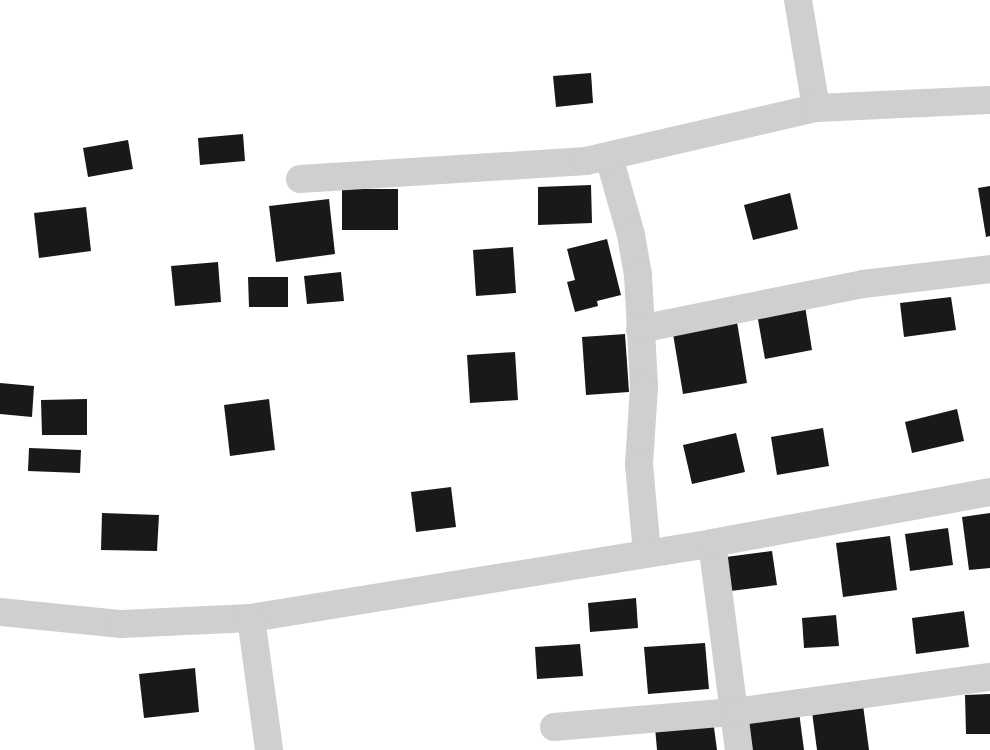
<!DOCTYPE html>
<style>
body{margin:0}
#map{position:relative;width:990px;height:750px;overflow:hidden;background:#fff;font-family:Mulish,sans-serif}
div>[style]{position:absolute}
.building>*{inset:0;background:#191919}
.minor>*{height:28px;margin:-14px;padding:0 14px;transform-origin:14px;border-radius:14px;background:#cfcfcf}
span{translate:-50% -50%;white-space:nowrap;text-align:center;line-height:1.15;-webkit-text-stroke:5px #fff;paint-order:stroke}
</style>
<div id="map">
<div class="building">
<div style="clip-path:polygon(591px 73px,593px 103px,556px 107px,553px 76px)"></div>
<div style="clip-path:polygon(243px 134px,245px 161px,200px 165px,198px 138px)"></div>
<div style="clip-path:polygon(128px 140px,133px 169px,88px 177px,83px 148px)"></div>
<div style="clip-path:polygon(591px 185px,592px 223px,538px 225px,538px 187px)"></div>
<div style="clip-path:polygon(990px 186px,990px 236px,986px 237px,978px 188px)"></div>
<div style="clip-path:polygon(342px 189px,398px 189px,398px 230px,342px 230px)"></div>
<div style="clip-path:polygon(790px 193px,798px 229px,753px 240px,744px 205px)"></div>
<div style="clip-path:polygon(329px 199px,335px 254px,276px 262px,269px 206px)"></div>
<div style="clip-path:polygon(86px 207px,91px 251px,39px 258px,34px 213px)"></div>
<div style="clip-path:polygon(607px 239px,621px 295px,597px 301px,598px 306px,575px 312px,567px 282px,575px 280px,567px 249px)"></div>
<div style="clip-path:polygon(513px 247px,516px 293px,476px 296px,473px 250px)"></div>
<div style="clip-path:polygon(218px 262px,221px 302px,175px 306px,171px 266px)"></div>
<div style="clip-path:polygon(341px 272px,344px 301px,307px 304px,304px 276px)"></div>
<div style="clip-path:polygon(248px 277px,288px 277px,288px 307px,249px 307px)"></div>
<div style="clip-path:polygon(951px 297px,956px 330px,904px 337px,900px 303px)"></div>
<div style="clip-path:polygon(805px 306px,812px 350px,765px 359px,757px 314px)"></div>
<div style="clip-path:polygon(737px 322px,747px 383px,683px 394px,673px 334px)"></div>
<div style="clip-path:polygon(625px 334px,629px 392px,586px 395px,582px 337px)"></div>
<div style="clip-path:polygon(515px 352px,518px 400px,470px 403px,467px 355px)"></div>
<div style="clip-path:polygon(0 383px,34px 386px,32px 417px,0 414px)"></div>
<div style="clip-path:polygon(87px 399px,87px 435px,42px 435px,41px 400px)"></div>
<div style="clip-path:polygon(269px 399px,275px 450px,230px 456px,224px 405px)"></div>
<div style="clip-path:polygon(957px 409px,964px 441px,912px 453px,905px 422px)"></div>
<div style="clip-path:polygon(823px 428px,829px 466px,777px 475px,771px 437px)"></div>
<div style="clip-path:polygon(736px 433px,745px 472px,692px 484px,683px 445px)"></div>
<div style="clip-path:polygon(29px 448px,81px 450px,80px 473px,28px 471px)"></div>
<div style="clip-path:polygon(451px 487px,456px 527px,416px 532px,411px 492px)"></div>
<div style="clip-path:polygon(102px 513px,159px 515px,157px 551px,101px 550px)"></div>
<div style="clip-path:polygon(990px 513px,990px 568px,969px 570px,962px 517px)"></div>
<div style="clip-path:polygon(948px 528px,953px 565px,910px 571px,905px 534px)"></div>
<div style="clip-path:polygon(890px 536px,897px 590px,843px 597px,836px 543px)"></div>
<div style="clip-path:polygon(772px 551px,777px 585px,731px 591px,726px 557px)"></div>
<div style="clip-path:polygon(636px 598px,638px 628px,590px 632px,588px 603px)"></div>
<div style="clip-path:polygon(964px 611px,969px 647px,916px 654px,912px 618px)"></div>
<div style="clip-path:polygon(836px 615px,839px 646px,804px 648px,802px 618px)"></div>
<div style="clip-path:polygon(705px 643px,709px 689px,648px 694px,644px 647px)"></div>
<div style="clip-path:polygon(580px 644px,583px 676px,537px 679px,535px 647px)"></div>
<div style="clip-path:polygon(195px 668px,199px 712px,144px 718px,139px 674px)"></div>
<div style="clip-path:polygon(990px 694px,990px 734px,966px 734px,965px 695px)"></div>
<div style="clip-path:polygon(863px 705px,869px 750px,817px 750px,812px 712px)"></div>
<div style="clip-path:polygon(799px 712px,804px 750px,751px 750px,747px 718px)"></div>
<div style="clip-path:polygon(713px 720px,717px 750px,657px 750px,655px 727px)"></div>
</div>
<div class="minor">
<div style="left:798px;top:0;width:109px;rotate:80.5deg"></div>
<div style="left:609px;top:157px;width:81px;rotate:74.2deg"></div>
<div style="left:631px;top:235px;width:41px;rotate:80.1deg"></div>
<div style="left:638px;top:275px;width:112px;rotate:86.9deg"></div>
<div style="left:644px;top:387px;width:77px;rotate:93.7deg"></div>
<div style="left:639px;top:464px;width:90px;rotate:84.9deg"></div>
<div style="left:300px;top:179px;width:287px;rotate:-3.6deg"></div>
<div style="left:586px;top:161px;width:236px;rotate:-13deg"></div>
<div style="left:816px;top:108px;width:174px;rotate:-2.6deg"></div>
<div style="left:640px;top:329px;width:227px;rotate:-11.4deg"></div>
<div style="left:863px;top:284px;width:128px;rotate:-6.7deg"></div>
<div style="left:712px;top:543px;width:209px;rotate:82.6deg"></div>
<div style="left:0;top:612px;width:122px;rotate:5.7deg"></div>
<div style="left:121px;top:624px;width:130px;rotate:-2.6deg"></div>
<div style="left:251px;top:618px;width:467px;rotate:-9.2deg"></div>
<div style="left:712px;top:543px;width:283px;rotate:-10.4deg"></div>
<div style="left:251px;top:618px;width:133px;rotate:82.2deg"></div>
<div style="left:554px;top:727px;width:181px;rotate:-4.8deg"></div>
<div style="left:734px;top:712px;width:258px;rotate:-7.8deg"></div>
</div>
</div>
